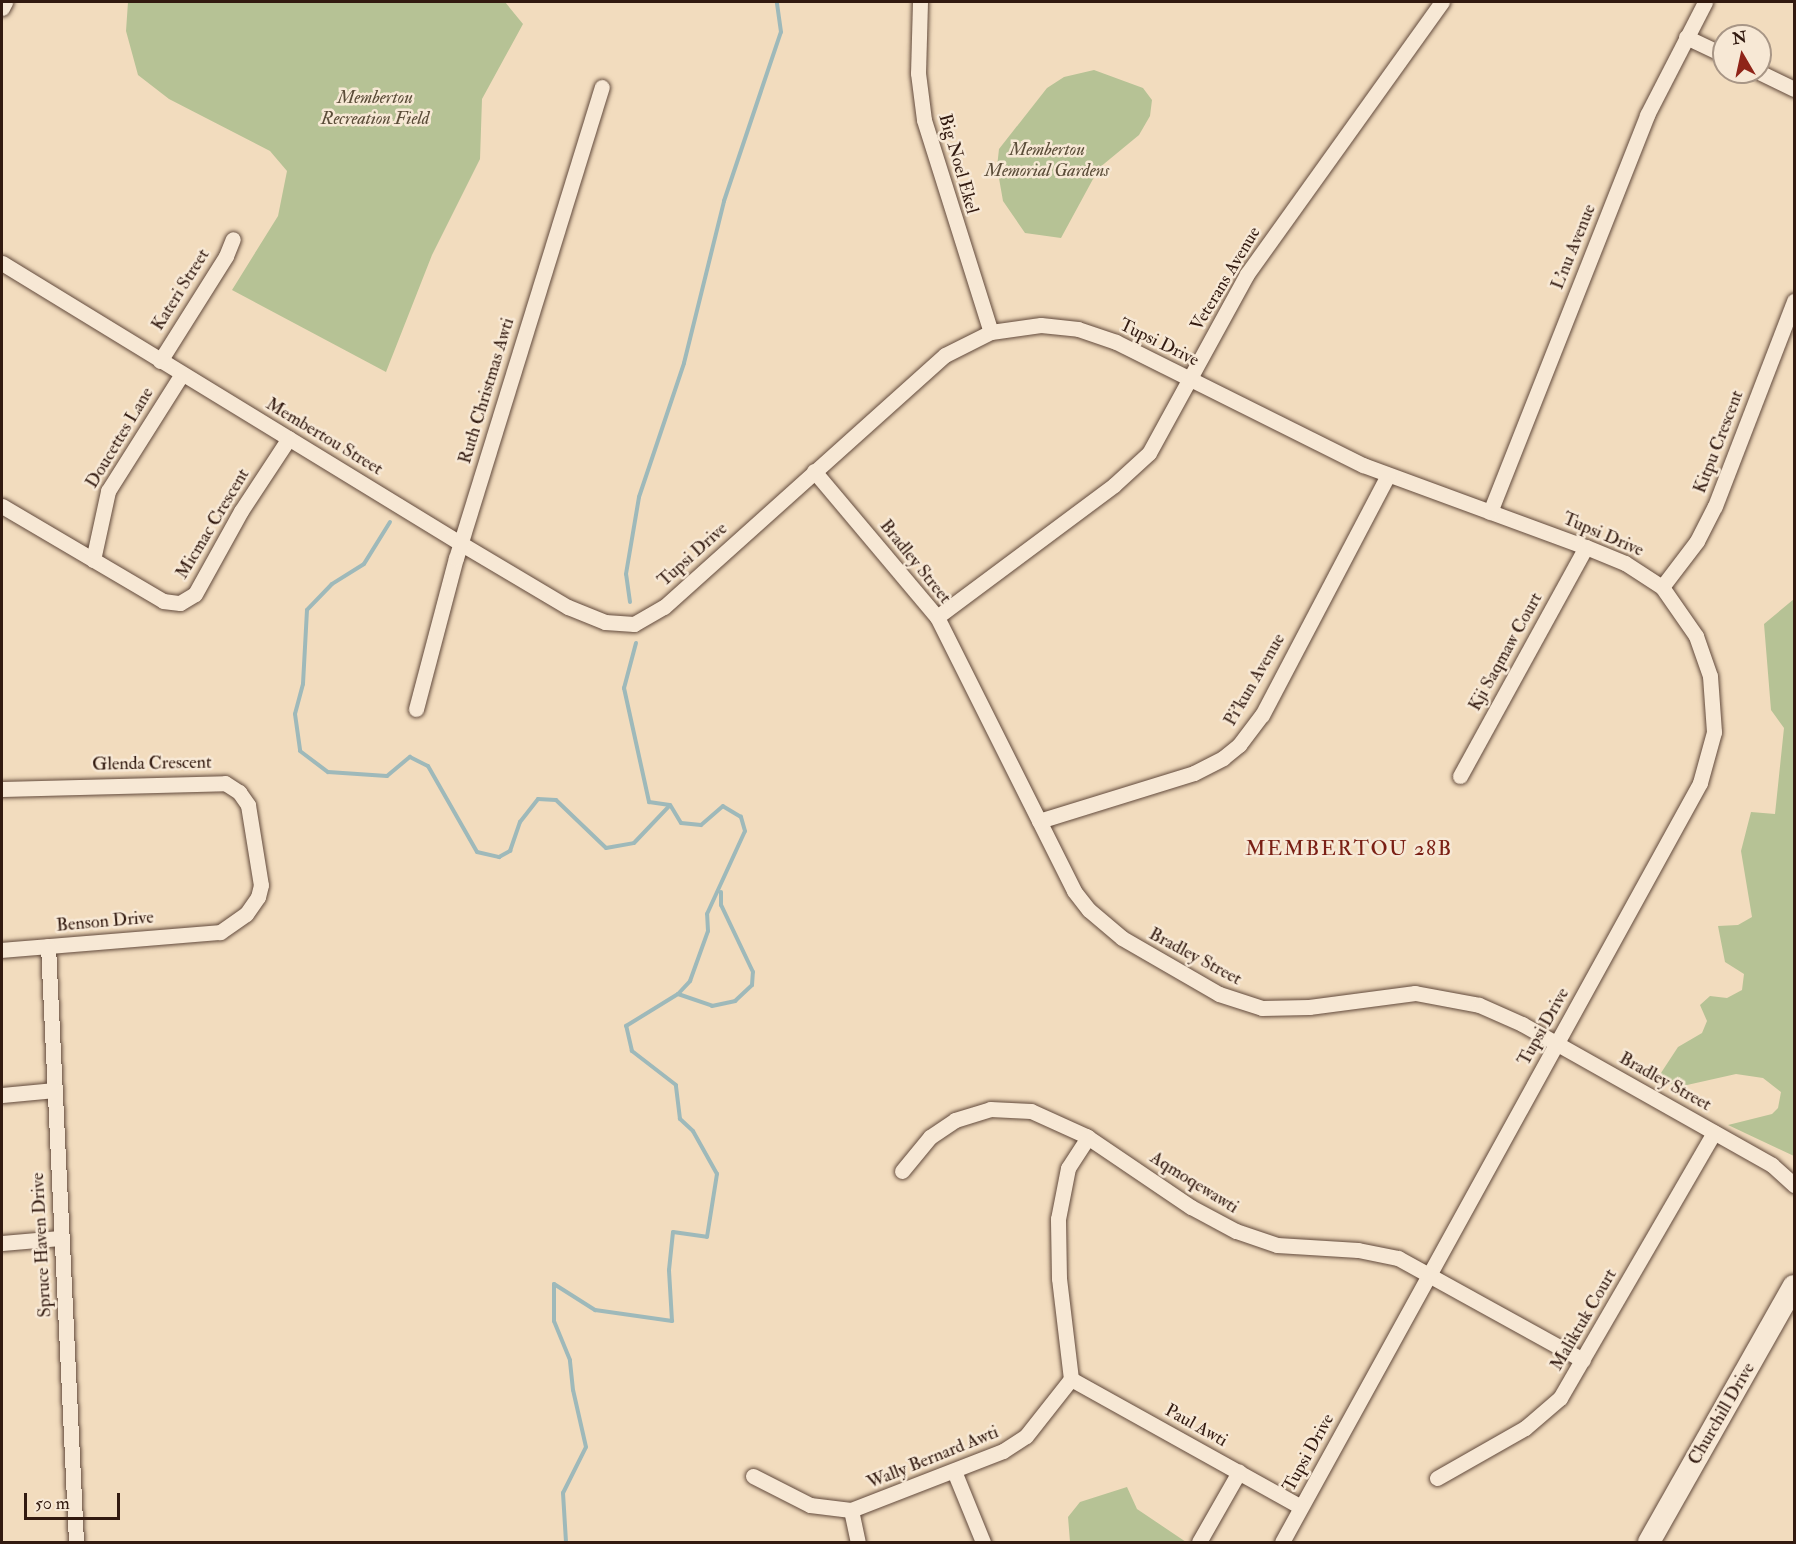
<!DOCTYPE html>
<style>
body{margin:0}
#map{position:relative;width:1796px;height:1544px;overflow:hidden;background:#f2dcbe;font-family:"IM FELL Double Pica",serif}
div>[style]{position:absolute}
.green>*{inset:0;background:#b6c295}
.stream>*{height:4px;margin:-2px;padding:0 2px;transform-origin:2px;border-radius:2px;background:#9eb9ba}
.roads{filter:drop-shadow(0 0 2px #624a3c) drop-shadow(0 0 2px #624a3c)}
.street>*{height:15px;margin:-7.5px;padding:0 7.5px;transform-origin:7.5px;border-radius:7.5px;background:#f7e8d5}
.secondary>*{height:22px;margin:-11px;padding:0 11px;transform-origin:11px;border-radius:11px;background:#f7e8d5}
span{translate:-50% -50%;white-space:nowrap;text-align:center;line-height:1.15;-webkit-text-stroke:5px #f7e8d5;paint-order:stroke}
.park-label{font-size:18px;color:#5a4c38;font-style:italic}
.street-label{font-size:18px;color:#321a10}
.quarter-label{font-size:21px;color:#7a1f14;letter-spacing:1.5px}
.frame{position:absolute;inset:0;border:3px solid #321a10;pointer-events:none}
.north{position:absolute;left:1712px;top:24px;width:60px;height:60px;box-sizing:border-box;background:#f7e8d5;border:2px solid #a89686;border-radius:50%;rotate:351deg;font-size:16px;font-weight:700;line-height:24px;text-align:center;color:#321a10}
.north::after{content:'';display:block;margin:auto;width:21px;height:27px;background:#8f2418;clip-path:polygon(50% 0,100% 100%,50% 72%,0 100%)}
.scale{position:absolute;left:24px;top:1493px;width:96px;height:27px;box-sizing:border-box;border:3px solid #321a10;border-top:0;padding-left:8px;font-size:18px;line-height:21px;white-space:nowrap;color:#321a10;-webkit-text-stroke:4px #f7e8d5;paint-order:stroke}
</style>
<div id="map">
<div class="green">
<div style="clip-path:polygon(128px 2px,505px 2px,523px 24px,482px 99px,480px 159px,432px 255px,386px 372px,232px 290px,278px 216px,287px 171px,270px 151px,169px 99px,138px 75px,126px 31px)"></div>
<div style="clip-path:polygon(1094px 70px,1143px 88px,1152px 100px,1150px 116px,1139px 135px,1099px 168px,1061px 238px,1025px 233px,1003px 201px,997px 167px,999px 149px,1047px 88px,1064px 77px)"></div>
<div style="clip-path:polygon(1794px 599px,1794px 1156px,1728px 1125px,1772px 1114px,1778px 1108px,1781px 1092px,1763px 1078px,1736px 1074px,1687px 1085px,1669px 1084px,1657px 1079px,1678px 1047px,1702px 1033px,1707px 1021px,1700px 1005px,1710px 996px,1727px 998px,1742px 990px,1744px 974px,1725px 962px,1718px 926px,1738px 925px,1752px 917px,1741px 851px,1751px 812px,1775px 814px,1784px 728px,1771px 710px,1764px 624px)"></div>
<div style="clip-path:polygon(1127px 1487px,1137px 1509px,1186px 1542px,1070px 1542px,1068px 1517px,1080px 1502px)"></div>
</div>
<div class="stream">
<div style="left:390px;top:522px;width:49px;rotate:121.8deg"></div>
<div style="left:364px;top:564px;width:38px;rotate:148deg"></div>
<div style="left:332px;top:584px;width:36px;rotate:134deg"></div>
<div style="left:307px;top:610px;width:74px;rotate:93.1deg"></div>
<div style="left:303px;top:684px;width:31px;rotate:105deg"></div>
<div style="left:295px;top:714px;width:37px;rotate:82deg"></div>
<div style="left:300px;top:751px;width:35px;rotate:37deg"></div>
<div style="left:328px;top:772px;width:59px;rotate:3.9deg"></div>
<div style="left:387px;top:776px;width:30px;rotate:-40deg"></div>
<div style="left:410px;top:757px;width:20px;rotate:27deg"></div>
<div style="left:428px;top:766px;width:99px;rotate:60.3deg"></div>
<div style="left:477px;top:852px;width:23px;rotate:13deg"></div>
<div style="left:499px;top:857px;width:13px;rotate:-29deg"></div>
<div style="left:510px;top:851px;width:31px;rotate:-71deg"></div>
<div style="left:520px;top:822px;width:29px;rotate:-52deg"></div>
<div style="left:538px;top:799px;width:18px;rotate:3deg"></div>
<div style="left:556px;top:800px;width:69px;rotate:43.8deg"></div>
<div style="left:606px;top:848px;width:28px;rotate:-10deg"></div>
<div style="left:634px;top:843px;width:52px;rotate:-46.5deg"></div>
<div style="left:630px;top:602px;width:28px;rotate:-98deg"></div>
<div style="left:626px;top:574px;width:78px;rotate:-80.4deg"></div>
<div style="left:639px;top:497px;width:141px;rotate:-71.4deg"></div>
<div style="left:684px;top:363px;width:167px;rotate:-76.1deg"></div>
<div style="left:724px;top:201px;width:178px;rotate:-71.4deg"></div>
<div style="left:781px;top:32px;width:30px;rotate:-98deg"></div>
<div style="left:636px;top:643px;width:47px;rotate:104.9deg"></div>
<div style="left:624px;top:688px;width:117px;rotate:77.6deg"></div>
<div style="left:649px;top:802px;width:21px;rotate:8deg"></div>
<div style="left:678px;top:994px;width:36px;rotate:19deg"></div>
<div style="left:712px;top:1006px;width:24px;rotate:-12deg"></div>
<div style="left:735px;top:1001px;width:23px;rotate:-43deg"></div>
<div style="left:752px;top:985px;width:13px;rotate:-86deg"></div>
<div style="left:753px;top:972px;width:74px;rotate:-115.5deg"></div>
<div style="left:721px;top:905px;width:13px;rotate:-90deg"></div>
<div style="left:566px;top:1542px;width:49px;rotate:-93.5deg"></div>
<div style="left:563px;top:1493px;width:51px;rotate:-63.4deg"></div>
<div style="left:586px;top:1447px;width:58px;rotate:-102.8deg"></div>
<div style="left:573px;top:1390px;width:30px;rotate:-96deg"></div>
<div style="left:570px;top:1360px;width:42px;rotate:-112.3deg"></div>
<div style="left:554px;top:1321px;width:37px;rotate:-90deg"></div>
<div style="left:554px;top:1284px;width:49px;rotate:32.4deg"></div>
<div style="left:595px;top:1310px;width:78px;rotate:8.1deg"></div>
<div style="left:672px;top:1321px;width:51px;rotate:-93.4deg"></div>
<div style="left:669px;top:1270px;width:38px;rotate:-84deg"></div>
<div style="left:673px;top:1232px;width:34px;rotate:8deg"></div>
<div style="left:707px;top:1237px;width:64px;rotate:-81deg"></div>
<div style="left:717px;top:1174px;width:49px;rotate:-119.2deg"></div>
<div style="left:693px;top:1131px;width:18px;rotate:-137deg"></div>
<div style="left:680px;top:1119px;width:34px;rotate:-97deg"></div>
<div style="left:676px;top:1085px;width:56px;rotate:-142.3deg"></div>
<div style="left:632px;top:1051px;width:26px;rotate:-103deg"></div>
<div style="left:626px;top:1026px;width:61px;rotate:-31.6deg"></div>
<div style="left:678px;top:994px;width:18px;rotate:-47deg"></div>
<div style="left:690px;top:981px;width:53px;rotate:-70.2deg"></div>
<div style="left:708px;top:931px;width:17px;rotate:-93deg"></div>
<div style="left:707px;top:914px;width:91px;rotate:-65.4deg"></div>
<div style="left:745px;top:831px;width:15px;rotate:-106deg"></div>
<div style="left:741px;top:817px;width:21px;rotate:-149deg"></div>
<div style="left:723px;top:806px;width:29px;rotate:139deg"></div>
<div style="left:701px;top:825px;width:20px;rotate:-174deg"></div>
<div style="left:681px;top:823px;width:21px;rotate:-121deg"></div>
</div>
<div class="roads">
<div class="street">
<div style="left:920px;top:2px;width:71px;rotate:91.6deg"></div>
<div style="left:918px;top:73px;width:47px;rotate:82.7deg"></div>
<div style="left:924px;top:120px;width:222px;rotate:72.5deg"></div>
<div style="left:2px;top:8px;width:7px;rotate:-63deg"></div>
<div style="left:1686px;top:37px;width:42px;rotate:25.3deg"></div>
<div style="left:1759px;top:72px;width:39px;rotate:26deg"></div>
<div style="left:2px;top:263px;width:537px;rotate:31.44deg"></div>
<div style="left:460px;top:543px;width:126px;rotate:30.7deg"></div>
<div style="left:568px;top:607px;width:40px;rotate:22deg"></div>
<div style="left:605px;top:622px;width:29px;rotate:4deg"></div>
<div style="left:634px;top:624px;width:34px;rotate:-30deg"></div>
<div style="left:664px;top:607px;width:377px;rotate:-41.9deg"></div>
<div style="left:945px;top:355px;width:51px;rotate:-26.6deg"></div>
<div style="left:991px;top:332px;width:50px;rotate:-8deg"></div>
<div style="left:1041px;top:325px;width:37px;rotate:6deg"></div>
<div style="left:1078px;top:329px;width:40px;rotate:18.9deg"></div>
<div style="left:1116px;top:342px;width:276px;rotate:26.5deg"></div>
<div style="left:1363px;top:465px;width:238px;rotate:20.2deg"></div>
<div style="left:1586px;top:547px;width:42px;rotate:22.3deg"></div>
<div style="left:1625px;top:563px;width:44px;rotate:33deg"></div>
<div style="left:1662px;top:587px;width:60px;rotate:55.2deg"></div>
<div style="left:1696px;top:636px;width:42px;rotate:70.7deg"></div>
<div style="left:1710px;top:676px;width:56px;rotate:85.9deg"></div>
<div style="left:1714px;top:732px;width:53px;rotate:105.4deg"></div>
<div style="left:1700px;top:783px;width:866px;rotate:118.84deg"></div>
<div style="left:160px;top:361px;width:124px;rotate:-57.8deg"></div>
<div style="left:226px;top:256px;width:18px;rotate:-68deg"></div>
<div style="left:814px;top:471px;width:191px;rotate:49.9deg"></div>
<div style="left:937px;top:617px;width:306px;rotate:63.4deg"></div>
<div style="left:1074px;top:891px;width:24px;rotate:52deg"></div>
<div style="left:1089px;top:910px;width:43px;rotate:40.3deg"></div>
<div style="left:1122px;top:938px;width:112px;rotate:30deg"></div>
<div style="left:1219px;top:994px;width:45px;rotate:18deg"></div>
<div style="left:1262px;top:1008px;width:47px;rotate:-1.2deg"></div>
<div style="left:1309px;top:1007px;width:107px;rotate:-7.5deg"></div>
<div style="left:1415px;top:993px;width:65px;rotate:10.6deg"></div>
<div style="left:1479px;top:1005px;width:47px;rotate:23.8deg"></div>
<div style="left:1522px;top:1024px;width:287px;rotate:29.4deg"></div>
<div style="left:1772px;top:1165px;width:30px;rotate:42deg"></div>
<div style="left:2px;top:506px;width:187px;rotate:30.5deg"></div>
<div style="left:163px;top:601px;width:17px;rotate:7deg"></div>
<div style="left:180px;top:603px;width:17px;rotate:-31deg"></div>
<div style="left:195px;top:594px;width:95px;rotate:-61deg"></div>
<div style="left:241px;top:511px;width:87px;rotate:-56.7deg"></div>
<div style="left:1490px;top:512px;width:427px;rotate:-68.4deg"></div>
<div style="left:1647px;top:115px;width:127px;rotate:-62.8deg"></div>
<div style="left:93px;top:560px;width:71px;rotate:-77.7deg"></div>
<div style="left:108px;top:491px;width:138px;rotate:-57.7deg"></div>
<div style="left:1662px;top:587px;width:58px;rotate:-52.7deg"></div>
<div style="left:1697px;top:541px;width:39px;rotate:-63deg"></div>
<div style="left:1715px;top:506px;width:220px;rotate:-68.9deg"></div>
<div style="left:937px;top:617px;width:221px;rotate:-36.7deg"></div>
<div style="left:1114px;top:485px;width:47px;rotate:-42.4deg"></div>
<div style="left:1149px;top:453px;width:204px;rotate:-61.3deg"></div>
<div style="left:1247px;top:274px;width:335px;rotate:-54.4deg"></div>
<div style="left:416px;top:709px;width:156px;rotate:-75.2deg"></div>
<div style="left:456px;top:558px;width:493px;rotate:-72.8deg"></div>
<div style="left:1460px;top:776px;width:261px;rotate:-61.2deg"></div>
<div style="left:2px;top:789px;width:223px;rotate:-1.5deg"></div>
<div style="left:225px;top:783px;width:17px;rotate:33deg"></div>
<div style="left:239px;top:792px;width:16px;rotate:55deg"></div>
<div style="left:248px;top:805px;width:81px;rotate:80.8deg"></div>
<div style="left:261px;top:885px;width:12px;rotate:104deg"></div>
<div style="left:258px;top:897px;width:21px;rotate:125deg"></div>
<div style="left:246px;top:914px;width:32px;rotate:145deg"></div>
<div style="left:220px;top:932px;width:219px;rotate:175.3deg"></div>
<div style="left:1039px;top:821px;width:162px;rotate:-17.2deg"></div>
<div style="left:1194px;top:773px;width:33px;rotate:-27deg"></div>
<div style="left:1223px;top:758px;width:21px;rotate:-39deg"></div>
<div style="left:1239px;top:745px;width:38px;rotate:-53deg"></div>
<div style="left:1262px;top:715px;width:271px;rotate:-62.3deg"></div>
<div style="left:48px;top:946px;width:597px;rotate:87.31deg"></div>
<div style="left:2px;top:1095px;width:53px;rotate:-5.4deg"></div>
<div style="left:902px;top:1171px;width:44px;rotate:-50.5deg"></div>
<div style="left:930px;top:1137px;width:30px;rotate:-34deg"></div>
<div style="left:955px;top:1120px;width:37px;rotate:-17deg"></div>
<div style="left:990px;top:1109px;width:41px;rotate:2.8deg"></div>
<div style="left:1031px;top:1111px;width:60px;rotate:24.4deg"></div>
<div style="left:1086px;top:1136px;width:127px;rotate:34.1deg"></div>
<div style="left:1191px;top:1207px;width:51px;rotate:28.1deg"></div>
<div style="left:1236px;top:1231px;width:43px;rotate:18.9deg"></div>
<div style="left:1277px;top:1245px;width:81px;rotate:3.5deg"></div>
<div style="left:1358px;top:1250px;width:41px;rotate:11.3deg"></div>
<div style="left:1398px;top:1258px;width:211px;rotate:28.9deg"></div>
<div style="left:2px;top:1243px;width:58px;rotate:-4.9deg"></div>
<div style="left:1071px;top:1379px;width:263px;rotate:29.1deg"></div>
<div style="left:954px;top:1471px;width:77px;rotate:67.8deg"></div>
<div style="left:753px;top:1476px;width:64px;rotate:27deg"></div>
<div style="left:810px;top:1505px;width:41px;rotate:7deg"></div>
<div style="left:851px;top:1510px;width:163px;rotate:-21.2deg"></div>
<div style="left:1003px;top:1451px;width:27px;rotate:-33deg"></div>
<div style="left:1026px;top:1436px;width:73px;rotate:-51.7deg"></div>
<div style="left:1071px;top:1379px;width:102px;rotate:-96.8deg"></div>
<div style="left:1059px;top:1278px;width:59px;rotate:-91deg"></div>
<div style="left:1058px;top:1219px;width:52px;rotate:-78.9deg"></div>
<div style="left:1068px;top:1168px;width:37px;rotate:-57deg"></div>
<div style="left:1437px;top:1478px;width:101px;rotate:-29.6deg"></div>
<div style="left:1525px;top:1428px;width:46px;rotate:-40.6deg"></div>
<div style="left:1560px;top:1398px;width:307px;rotate:-59.9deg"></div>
<div style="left:851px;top:1510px;width:33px;rotate:78deg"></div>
<div style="left:1199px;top:1542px;width:81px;rotate:-60.3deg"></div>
</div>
<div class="secondary">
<div style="left:1649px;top:1542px;width:294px;rotate:-60.5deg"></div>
</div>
</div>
<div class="park-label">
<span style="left:375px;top:109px">Membertou<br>Recreation Field</span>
<span style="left:1047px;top:161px">Membertou<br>Memorial Gardens</span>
</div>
<div class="street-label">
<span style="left:958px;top:164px;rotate:74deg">Big Noel Ekel</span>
<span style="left:1574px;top:247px;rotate:-68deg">L'nu Avenue</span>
<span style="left:1226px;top:279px;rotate:-59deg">Veterans Avenue</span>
<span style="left:181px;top:290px;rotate:-58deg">Kateri Street</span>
<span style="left:1159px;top:343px;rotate:26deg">Tupsi Drive</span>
<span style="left:487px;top:391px;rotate:-73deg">Ruth Christmas Awti</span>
<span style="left:324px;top:437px;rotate:31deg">Membertou Street</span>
<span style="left:120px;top:438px;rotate:-59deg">Doucettes Lane</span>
<span style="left:1719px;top:442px;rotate:-69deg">Kitpu Crescent</span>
<span style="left:213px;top:524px;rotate:-59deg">Micmac Crescent</span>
<span style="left:1603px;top:535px;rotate:23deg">Tupsi Drive</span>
<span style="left:693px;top:555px;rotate:-42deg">Tupsi Drive</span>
<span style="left:915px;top:562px;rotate:51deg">Bradley Street</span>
<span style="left:1506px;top:652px;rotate:-61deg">Kji Saqmaw Court</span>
<span style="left:1255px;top:680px;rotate:-60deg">Pi'kun Avenue</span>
<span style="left:152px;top:764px;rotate:-1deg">Glenda Crescent</span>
<span style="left:105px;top:922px;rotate:-5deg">Benson Drive</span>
<span style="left:1195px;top:957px;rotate:28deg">Bradley Street</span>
<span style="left:1544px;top:1027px;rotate:-61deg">Tupsi Drive</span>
<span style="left:1665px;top:1082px;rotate:29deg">Bradley Street</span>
<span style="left:1194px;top:1183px;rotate:32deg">Aqmoqewawti</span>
<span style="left:42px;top:1245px;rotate:-93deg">Spruce Haven Drive</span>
<span style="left:1584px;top:1320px;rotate:-60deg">Maliktuk Court</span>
<span style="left:1722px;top:1414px;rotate:-60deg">Churchill Drive</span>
<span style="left:1196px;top:1426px;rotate:29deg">Paul Awti</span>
<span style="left:1309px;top:1453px;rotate:-61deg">Tupsi Drive</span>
<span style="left:933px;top:1458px;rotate:-22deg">Wally Bernard Awti</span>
</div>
<div class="quarter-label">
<span style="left:1349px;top:849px">MEMBERTOU 28B</span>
</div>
<div class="frame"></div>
<div class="north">N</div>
<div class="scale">50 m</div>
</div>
